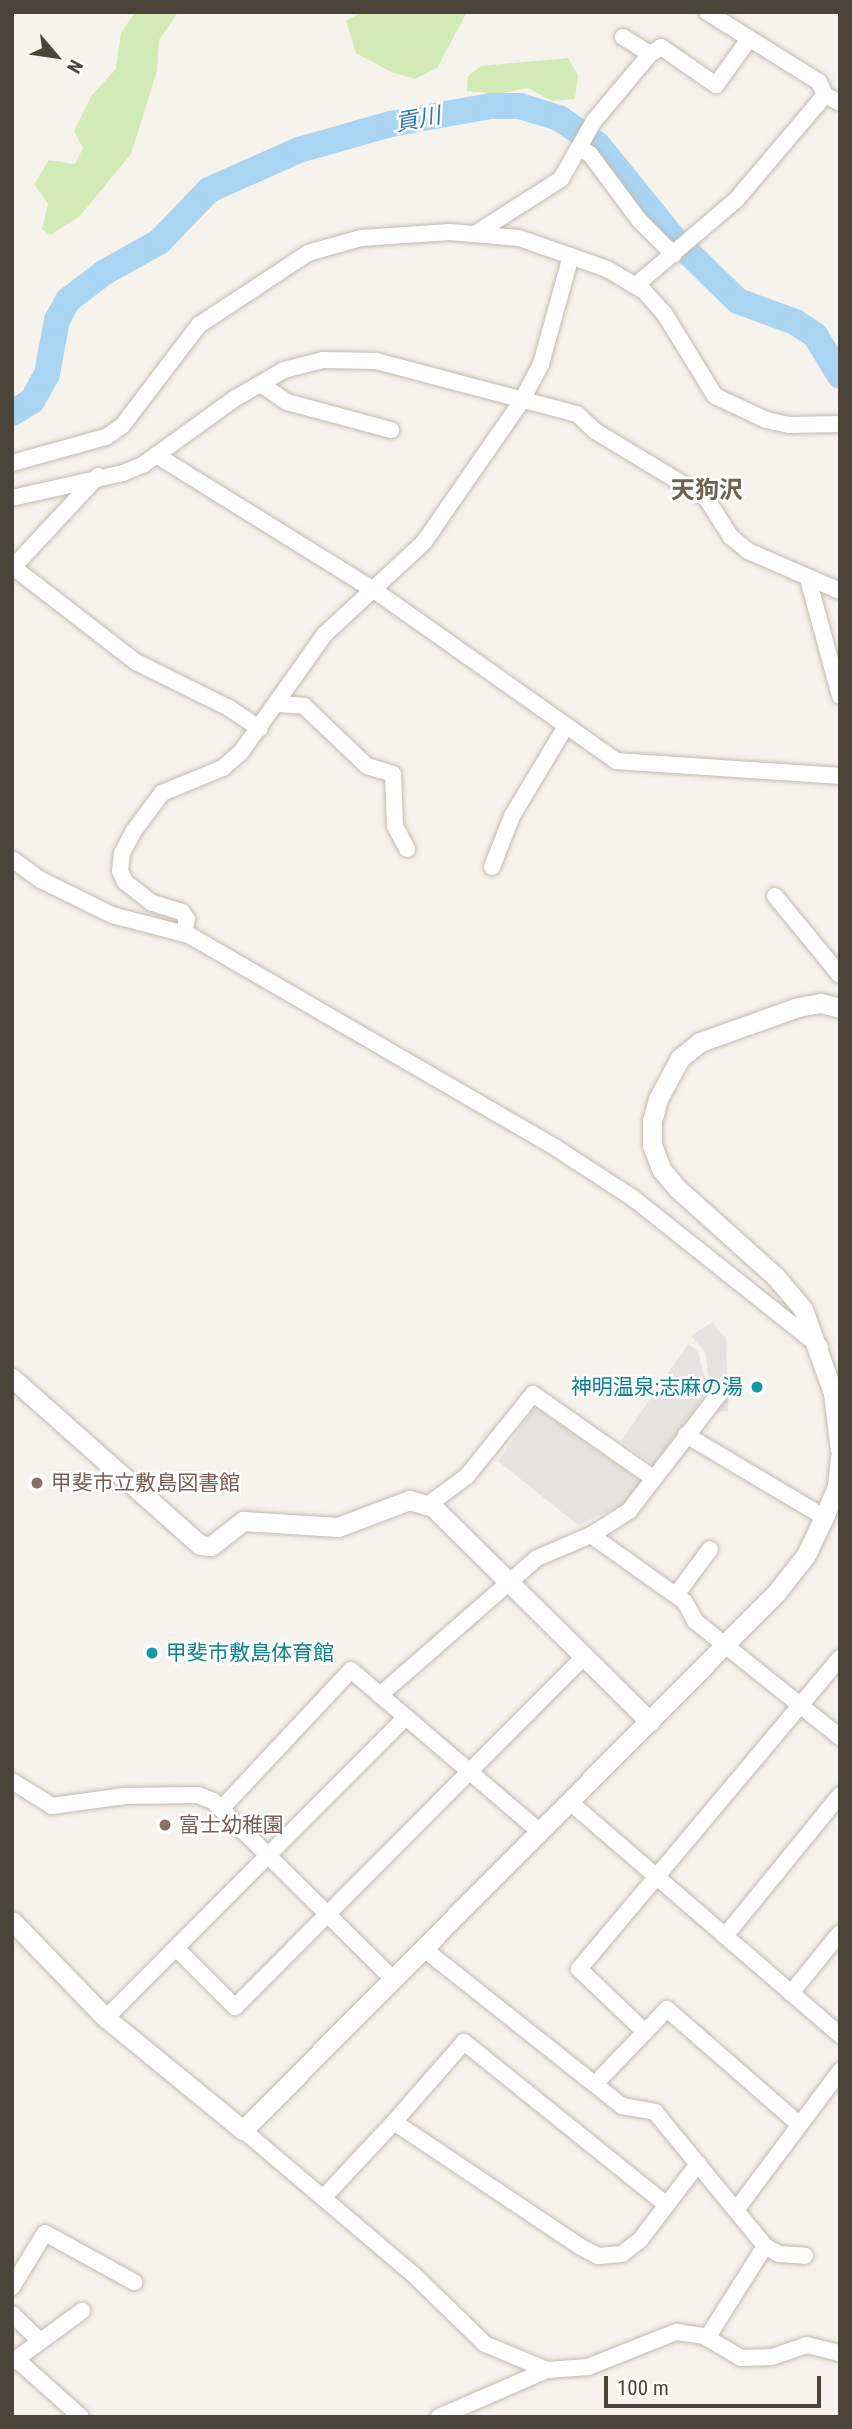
<!DOCTYPE html>
<meta charset="utf-8">
<style>
body{margin:0}
#map{position:relative;width:852px;height:2429px;overflow:hidden;background:#f6f3ec;font-family:"Roboto Condensed","Noto Sans JP",sans-serif}
div>[style]{position:absolute}
.green>*{inset:0;background:#d2eab5}
.parking>*{inset:0;background:#e5e3e0}
.river>*{height:26px;margin:-13px;padding:0 13px;transform-origin:13px;border-radius:13px;background:#a9d4f2}
.roads{filter:drop-shadow(0 0 2px #c2bbae) drop-shadow(0 0 2px #c2bbae)}
.minor>*{height:16px;margin:-8px;padding:0 8px;transform-origin:8px;border-radius:8px;background:#fff}
.tertiary>*{height:19px;margin:-9.5px;padding:0 9.5px;transform-origin:9.5px;border-radius:9.5px;background:#fff}
.dots>*{width:19px;height:19px;translate:-50% -50%;box-sizing:border-box;border:4px solid #fff;border-radius:50%}
span{translate:-50% -50%;white-space:nowrap;text-align:center;line-height:1.15;-webkit-text-stroke:5px #fff;paint-order:stroke}
.culture-label{font-size:21px;color:#0d838f}
.right{translate:-100% -50%;text-align:right}
.left{translate:0 -50%;text-align:left}
.education-label{font-size:21px;color:#785e54}
.water-label{font-size:23px;color:#2e7ab2;font-style:italic}
.quarter-label{font-size:24px;color:#6e6250;font-weight:700}
.frame{position:absolute;inset:0;border:14px solid #4b4439;pointer-events:none}
.north{position:absolute;left:21px;top:21px;width:70px;height:70px;-webkit-text-stroke:5px #fff;paint-order:stroke;rotate:119deg;font-size:19px;font-weight:700;line-height:28px;text-align:center;color:#4b4439}
.north::after{content:'';display:block;margin:auto;width:24px;height:32px;background:#4b4439;clip-path:polygon(50% 0,100% 100%,50% 72%,0 100%)}
.scale{position:absolute;left:604px;top:2376px;width:217px;height:32px;box-sizing:border-box;border:4px solid #4b4439;border-top:0;padding-left:9px;font-size:21px;line-height:24px;white-space:nowrap;color:#4b4439;-webkit-text-stroke:5px #fff;paint-order:stroke}
</style>
<div id="map">
<div class="green">
<div style="clip-path:polygon(135px 12px,178px 12px,159px 40px,157px 71px,131px 154px,80px 216px,50px 235px,42px 229px,48px 204px,34px 184px,49px 160px,75px 164px,83px 148px,74px 131px,92px 95px,116px 69px,121px 33px)"></div>
<div style="clip-path:polygon(362px 12px,467px 12px,437px 68px,415px 79px,391px 72px,356px 53px,346px 21px)"></div>
<div style="clip-path:polygon(568px 58px,578px 75px,575px 99px,552px 101px,528px 88px,498px 94px,467px 91px,468px 76px,481px 66px)"></div>
</div>
<div class="parking">
<div style="clip-path:polygon(712px 1322px,726px 1338px,728px 1411px,713px 1412px,705px 1352px,691px 1336px)"></div>
<div style="clip-path:polygon(688px 1344px,698px 1351px,708px 1391px,654px 1465px,621px 1441px)"></div>
<div style="clip-path:polygon(535px 1407px,641px 1481px,624px 1504px,578px 1525px,498px 1461px)"></div>
</div>
<div class="river">
<div style="left:12px;top:413px;width:23px;rotate:-31deg"></div>
<div style="left:32px;top:401px;width:31px;rotate:-61deg"></div>
<div style="left:47px;top:374px;width:55px;rotate:-79.5deg"></div>
<div style="left:57px;top:320px;width:23px;rotate:-61deg"></div>
<div style="left:68px;top:300px;width:46px;rotate:-37.1deg"></div>
<div style="left:105px;top:272px;width:62px;rotate:-29.1deg"></div>
<div style="left:159px;top:242px;width:72px;rotate:-46.1deg"></div>
<div style="left:209px;top:190px;width:98px;rotate:-24deg"></div>
<div style="left:299px;top:150px;width:96px;rotate:-15.8deg"></div>
<div style="left:391px;top:124px;width:101px;rotate:-10.3deg"></div>
<div style="left:490px;top:106px;width:30px"></div>
<div style="left:520px;top:106px;width:41px;rotate:17.1deg"></div>
<div style="left:559px;top:118px;width:47px;rotate:34.7deg"></div>
<div style="left:598px;top:145px;width:122px;rotate:51deg"></div>
<div style="left:675px;top:240px;width:88px;rotate:44.1deg"></div>
<div style="left:738px;top:301px;width:61px;rotate:20.2deg"></div>
<div style="left:795px;top:322px;width:24px;rotate:33deg"></div>
<div style="left:815px;top:335px;width:48px;rotate:58.6deg"></div>
</div>
<div class="roads">
<div class="minor">
<div style="left:707px;top:12px;width:132px;rotate:32deg"></div>
<div style="left:819px;top:82px;width:14px;rotate:65deg"></div>
<div style="left:825px;top:95px;width:17px;rotate:28deg"></div>
<div style="left:623px;top:37px;width:32px;rotate:32deg"></div>
<div style="left:580px;top:149px;width:11px;rotate:27deg"></div>
<div style="left:590px;top:154px;width:82px;rotate:53.4deg"></div>
<div style="left:639px;top:220px;width:49px;rotate:45deg"></div>
<div style="left:478px;top:232px;width:98px;rotate:-32.6deg"></div>
<div style="left:561px;top:179px;width:67px;rotate:-60.4deg"></div>
<div style="left:594px;top:121px;width:87px;rotate:-50.1deg"></div>
<div style="left:650px;top:54px;width:13px;rotate:-32deg"></div>
<div style="left:661px;top:47px;width:67px;rotate:34.6deg"></div>
<div style="left:716px;top:85px;width:57px;rotate:-54.3deg"></div>
<div style="left:636px;top:285px;width:131px;rotate:-40.4deg"></div>
<div style="left:736px;top:200px;width:138px;rotate:-49.7deg"></div>
<div style="left:261px;top:384px;width:32px;rotate:35deg"></div>
<div style="left:287px;top:402px;width:108px;rotate:15.1deg"></div>
<div style="left:156px;top:455px;width:256px;rotate:31.8deg"></div>
<div style="left:374px;top:590px;width:296px;rotate:35.2deg"></div>
<div style="left:616px;top:761px;width:225px;rotate:3.8deg"></div>
<div style="left:12px;top:463px;width:98px;rotate:-15.5deg"></div>
<div style="left:106px;top:437px;width:19px;rotate:-35deg"></div>
<div style="left:122px;top:426px;width:127px;rotate:-52.7deg"></div>
<div style="left:199px;top:325px;width:131px;rotate:-33.4deg"></div>
<div style="left:308px;top:253px;width:55px;rotate:-15.8deg"></div>
<div style="left:361px;top:238px;width:89px;rotate:-3.9deg"></div>
<div style="left:450px;top:232px;width:69px;rotate:5deg"></div>
<div style="left:519px;top:238px;width:93px;rotate:19.4deg"></div>
<div style="left:607px;top:269px;width:43px;rotate:30.7deg"></div>
<div style="left:644px;top:291px;width:30px;rotate:48deg"></div>
<div style="left:664px;top:313px;width:97px;rotate:58.4deg"></div>
<div style="left:715px;top:396px;width:56px;rotate:25.2deg"></div>
<div style="left:766px;top:420px;width:24px;rotate:12deg"></div>
<div style="left:789px;top:425px;width:51px;rotate:-1.1deg"></div>
<div style="left:98px;top:476px;width:125px;rotate:133deg"></div>
<div style="left:13px;top:567px;width:155px;rotate:37.7deg"></div>
<div style="left:136px;top:662px;width:104px;rotate:26.3deg"></div>
<div style="left:229px;top:708px;width:37px;rotate:34deg"></div>
<div style="left:12px;top:498px;width:114px;rotate:-12.7deg"></div>
<div style="left:123px;top:473px;width:23px;rotate:-23deg"></div>
<div style="left:144px;top:464px;width:111px;rotate:-35.8deg"></div>
<div style="left:234px;top:399px;width:58px;rotate:-30.1deg"></div>
<div style="left:284px;top:370px;width:40px;rotate:-14.4deg"></div>
<div style="left:323px;top:360px;width:53px;rotate:1.1deg"></div>
<div style="left:376px;top:361px;width:208px;rotate:14.8deg"></div>
<div style="left:577px;top:414px;width:25px;rotate:43deg"></div>
<div style="left:595px;top:431px;width:130px;rotate:31.1deg"></div>
<div style="left:706px;top:498px;width:46px;rotate:57.3deg"></div>
<div style="left:731px;top:537px;width:22px;rotate:39deg"></div>
<div style="left:748px;top:551px;width:100px;rotate:23.5deg"></div>
<div style="left:808px;top:579px;width:121px;rotate:74.7deg"></div>
<div style="left:278px;top:704px;width:26px;rotate:4deg"></div>
<div style="left:304px;top:706px;width:87px;rotate:43.6deg"></div>
<div style="left:367px;top:766px;width:27px;rotate:17deg"></div>
<div style="left:393px;top:774px;width:52px;rotate:87.8deg"></div>
<div style="left:395px;top:826px;width:26px;rotate:62deg"></div>
<div style="left:12px;top:859px;width:36px;rotate:36deg"></div>
<div style="left:41px;top:880px;width:79px;rotate:26.2deg"></div>
<div style="left:112px;top:915px;width:80px;rotate:14.6deg"></div>
<div style="left:189px;top:935px;width:424px;rotate:30.1deg"></div>
<div style="left:556px;top:1148px;width:92px;rotate:33deg"></div>
<div style="left:633px;top:1198px;width:239px;rotate:38.5deg"></div>
<div style="left:492px;top:867px;width:55px;rotate:-68.6deg"></div>
<div style="left:512px;top:816px;width:105px;rotate:-59deg"></div>
<div style="left:775px;top:896px;width:102px;rotate:50.6deg"></div>
<div style="left:184px;top:933px;width:14px;rotate:-78deg"></div>
<div style="left:187px;top:919px;width:9px;rotate:-126deg"></div>
<div style="left:182px;top:912px;width:31px;rotate:-163deg"></div>
<div style="left:152px;top:903px;width:34px;rotate:-142deg"></div>
<div style="left:125px;top:882px;width:12px;rotate:-114deg"></div>
<div style="left:120px;top:871px;width:18px;rotate:-84deg"></div>
<div style="left:122px;top:853px;width:24px;rotate:-62deg"></div>
<div style="left:133px;top:832px;width:49px;rotate:-53.4deg"></div>
<div style="left:162px;top:793px;width:66px;rotate:-22.3deg"></div>
<div style="left:223px;top:768px;width:24px;rotate:-42deg"></div>
<div style="left:241px;top:752px;width:143px;rotate:-54.6deg"></div>
<div style="left:324px;top:635px;width:137px;rotate:-42.9deg"></div>
<div style="left:424px;top:542px;width:170px;rotate:-55.3deg"></div>
<div style="left:521px;top:402px;width:43px;rotate:-62.2deg"></div>
<div style="left:541px;top:364px;width:112px;rotate:-74.5deg"></div>
<div style="left:686px;top:1435px;width:161px;rotate:30.7deg"></div>
<div style="left:428px;top:1505px;width:49px;rotate:-36.6deg"></div>
<div style="left:467px;top:1476px;width:105px;rotate:-51.2deg"></div>
<div style="left:533px;top:1394px;width:146px;rotate:35deg"></div>
<div style="left:591px;top:1535px;width:115px;rotate:35.5deg"></div>
<div style="left:685px;top:1602px;width:21px;rotate:62deg"></div>
<div style="left:695px;top:1621px;width:186px;rotate:38.7deg"></div>
<div style="left:676px;top:1595px;width:57px;rotate:-53.5deg"></div>
<div style="left:380px;top:1695px;width:208px;rotate:-41.1deg"></div>
<div style="left:537px;top:1558px;width:59px;rotate:-23.1deg"></div>
<div style="left:591px;top:1535px;width:45px;rotate:-32.3deg"></div>
<div style="left:629px;top:1511px;width:148px;rotate:-52.4deg"></div>
<div style="left:12px;top:1781px;width:47px;rotate:32deg"></div>
<div style="left:52px;top:1806px;width:73px;rotate:-7.9deg"></div>
<div style="left:124px;top:1796px;width:74px;rotate:-0.8deg"></div>
<div style="left:198px;top:1795px;width:16px;rotate:22deg"></div>
<div style="left:213px;top:1801px;width:253px;rotate:44.7deg"></div>
<div style="left:570px;top:1802px;width:357px;rotate:40.8deg"></div>
<div style="left:221px;top:1809px;width:190px;rotate:-46.9deg"></div>
<div style="left:351px;top:1670px;width:249px;rotate:40.6deg"></div>
<div style="left:725px;top:1936px;width:182px;rotate:-50.8deg"></div>
<div style="left:177px;top:1949px;width:82px;rotate:45deg"></div>
<div style="left:235px;top:2007px;width:494px;rotate:-45.1deg"></div>
<div style="left:424px;top:1949px;width:253px;rotate:38.4deg"></div>
<div style="left:622px;top:2106px;width:34px;rotate:10deg"></div>
<div style="left:655px;top:2112px;width:173px;rotate:50.6deg"></div>
<div style="left:765px;top:2246px;width:109px;rotate:122.2deg"></div>
<div style="left:791px;top:1993px;width:77px;rotate:-50.8deg"></div>
<div style="left:106px;top:2018px;width:425px;rotate:-45.1deg"></div>
<div style="left:645px;top:2032px;width:91px;rotate:-136.3deg"></div>
<div style="left:579px;top:1969px;width:406px;rotate:-50deg"></div>
<div style="left:595px;top:2084px;width:104px;rotate:-46.2deg"></div>
<div style="left:667px;top:2009px;width:176px;rotate:41.1deg"></div>
<div style="left:394px;top:2122px;width:106px;rotate:-48.8deg"></div>
<div style="left:464px;top:2042px;width:260px;rotate:38.8deg"></div>
<div style="left:243px;top:2130px;width:223px;rotate:40.3deg"></div>
<div style="left:413px;top:2274px;width:100px;rotate:44.2deg"></div>
<div style="left:485px;top:2344px;width:67px;rotate:22.8deg"></div>
<div style="left:547px;top:2370px;width:41px;rotate:-4.2deg"></div>
<div style="left:588px;top:2367px;width:95px;rotate:-21.7deg"></div>
<div style="left:676px;top:2332px;width:28px;rotate:8deg"></div>
<div style="left:704px;top:2336px;width:43px;rotate:30.7deg"></div>
<div style="left:741px;top:2358px;width:31px;rotate:-2deg"></div>
<div style="left:772px;top:2357px;width:37px;rotate:-19deg"></div>
<div style="left:807px;top:2345px;width:34px;rotate:14deg"></div>
<div style="left:323px;top:2198px;width:104px;rotate:-46.9deg"></div>
<div style="left:394px;top:2122px;width:225px;rotate:33.8deg"></div>
<div style="left:581px;top:2247px;width:19px;rotate:28deg"></div>
<div style="left:598px;top:2256px;width:24px;rotate:-5deg"></div>
<div style="left:622px;top:2254px;width:23px;rotate:-38deg"></div>
<div style="left:640px;top:2240px;width:96px;rotate:-52.7deg"></div>
<div style="left:736px;top:2210px;width:174px;rotate:-53.2deg"></div>
<div style="left:765px;top:2246px;width:16px;rotate:30deg"></div>
<div style="left:779px;top:2254px;width:26px;rotate:4deg"></div>
<div style="left:12px;top:2287px;width:63px;rotate:-58.6deg"></div>
<div style="left:45px;top:2233px;width:102px;rotate:28.8deg"></div>
<div style="left:12px;top:2314px;width:39px;rotate:44deg"></div>
<div style="left:16px;top:2359px;width:87px;rotate:41.7deg"></div>
<div style="left:12px;top:2362px;width:87px;rotate:-36.1deg"></div>
<div style="left:439px;top:2417px;width:118px;rotate:-23.5deg"></div>
</div>
<div class="tertiary">
<div style="left:840px;top:1008px;width:20px;rotate:-165deg"></div>
<div style="left:821px;top:1003px;width:23px;rotate:170deg"></div>
<div style="left:798px;top:1007px;width:104px;rotate:160.3deg"></div>
<div style="left:700px;top:1042px;width:26px;rotate:141deg"></div>
<div style="left:680px;top:1058px;width:47px;rotate:118.2deg"></div>
<div style="left:658px;top:1099px;width:23px;rotate:105deg"></div>
<div style="left:652px;top:1121px;width:24px;rotate:90deg"></div>
<div style="left:652px;top:1145px;width:26px;rotate:69deg"></div>
<div style="left:661px;top:1169px;width:26px;rotate:50deg"></div>
<div style="left:678px;top:1189px;width:130px;rotate:41.9deg"></div>
<div style="left:775px;top:1276px;width:43px;rotate:49.7deg"></div>
<div style="left:803px;top:1309px;width:89px;rotate:70.3deg"></div>
<div style="left:833px;top:1393px;width:57px;rotate:83deg"></div>
<div style="left:12px;top:1378px;width:251px;rotate:41.6deg"></div>
<div style="left:200px;top:1545px;width:11px;rotate:5deg"></div>
<div style="left:211px;top:1546px;width:41px;rotate:-38deg"></div>
<div style="left:243px;top:1521px;width:95px;rotate:3.6deg"></div>
<div style="left:338px;top:1527px;width:76px;rotate:-20.8deg"></div>
<div style="left:409px;top:1500px;width:25px;rotate:16deg"></div>
<div style="left:433px;top:1507px;width:305px;rotate:44.7deg"></div>
<div style="left:12px;top:1921px;width:135px;rotate:45.9deg"></div>
<div style="left:106px;top:2018px;width:177px;rotate:39.3deg"></div>
<div style="left:243px;top:2130px;width:757px;rotate:-45.21deg"></div>
<div style="left:776px;top:1593px;width:48px;rotate:-51.7deg"></div>
<div style="left:806px;top:1555px;width:42px;rotate:-64.7deg"></div>
<div style="left:824px;top:1517px;width:34px;rotate:-67deg"></div>
<div style="left:837px;top:1486px;width:29px;rotate:-84deg"></div>
</div>
</div>
<div class="dots">
<div style="left:757px;top:1387px;background:#0f9aa8"></div>
<div style="left:37px;top:1483px;background:#8d6e63"></div>
<div style="left:152px;top:1653px;background:#0f9aa8"></div>
<div style="left:165px;top:1825px;background:#8d6e63"></div>
</div>
<div class="culture-label">
<span class="right" style="left:743px;top:1387px">神明温泉;志麻の湯</span>
<span class="left" style="left:166px;top:1653px">甲斐市敷島体育館</span>
</div>
<div class="education-label">
<span class="left" style="left:51px;top:1483px">甲斐市立敷島図書館</span>
<span class="left" style="left:179px;top:1825px">富士幼稚園</span>
</div>
<div class="water-label">
<span style="left:418px;top:120px;rotate:-11deg">貢川</span>
</div>
<div class="quarter-label">
<span style="left:707px;top:491px">天狗沢</span>
</div>
<div class="frame"></div>
<div class="north">N</div>
<div class="scale">100 m</div>
</div>
